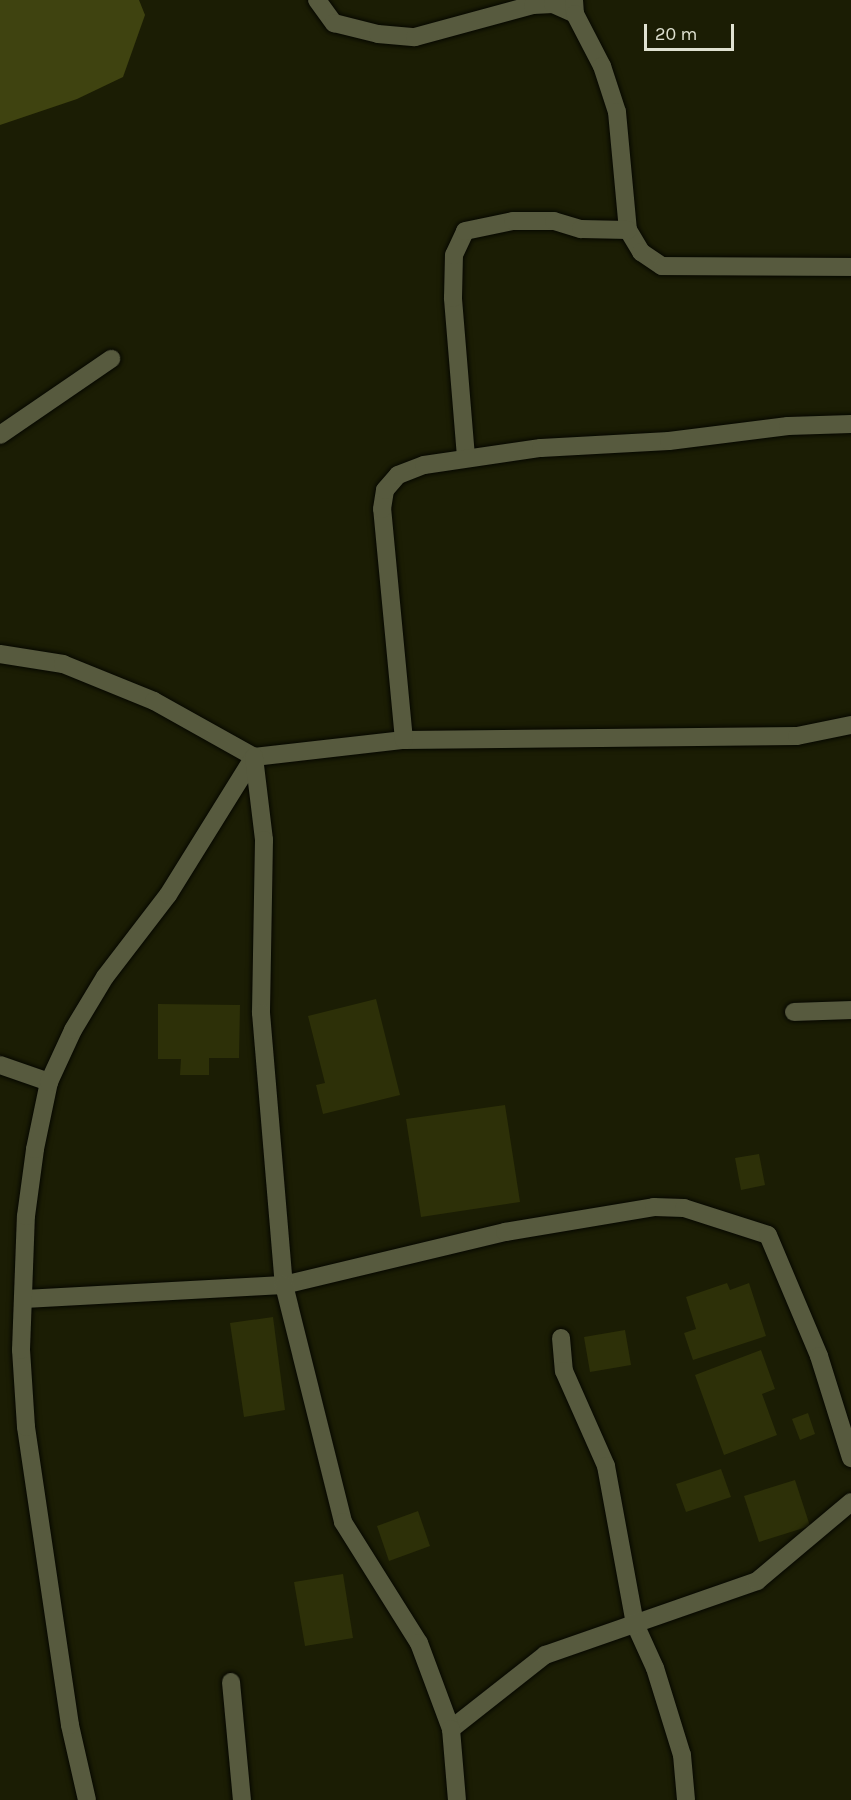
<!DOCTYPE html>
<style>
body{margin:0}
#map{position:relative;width:851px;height:1800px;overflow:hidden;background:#1b1d04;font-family:Karla,sans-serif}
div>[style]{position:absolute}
.green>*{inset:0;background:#3f4310}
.building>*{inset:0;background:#2d3008}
.roads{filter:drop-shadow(0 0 2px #060700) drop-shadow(0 0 2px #060700)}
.street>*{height:18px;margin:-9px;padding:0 9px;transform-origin:9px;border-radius:9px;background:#575a3e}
span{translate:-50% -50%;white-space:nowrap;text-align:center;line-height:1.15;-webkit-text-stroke:6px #1b1d04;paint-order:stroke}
.scale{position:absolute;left:644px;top:24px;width:90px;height:27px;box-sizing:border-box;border:3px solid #dfe1d1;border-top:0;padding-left:8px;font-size:18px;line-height:21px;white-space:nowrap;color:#dfe1d1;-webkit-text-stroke:4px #1b1d04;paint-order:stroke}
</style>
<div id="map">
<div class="green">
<div style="clip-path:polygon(0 0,139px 0,145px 15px,123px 77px,77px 99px,0 125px)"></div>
</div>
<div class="building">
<div style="clip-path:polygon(376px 999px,400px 1095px,323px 1114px,316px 1085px,325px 1083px,308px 1016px)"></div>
<div style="clip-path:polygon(158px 1004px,240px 1005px,239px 1058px,209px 1058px,209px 1075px,180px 1075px,181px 1059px,158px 1059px)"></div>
<div style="clip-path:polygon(505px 1105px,520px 1202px,421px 1217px,406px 1119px)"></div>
<div style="clip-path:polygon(759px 1154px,765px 1185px,741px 1190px,735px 1158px)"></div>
<div style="clip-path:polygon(727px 1283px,730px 1290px,749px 1283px,766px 1336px,693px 1360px,684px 1333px,696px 1329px,686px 1297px)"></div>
<div style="clip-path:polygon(273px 1317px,285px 1410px,244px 1417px,230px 1323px)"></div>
<div style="clip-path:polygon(625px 1330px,631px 1365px,590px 1372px,584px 1337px)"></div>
<div style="clip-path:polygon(761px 1350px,775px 1389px,762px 1394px,777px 1435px,724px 1455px,695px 1375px)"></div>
<div style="clip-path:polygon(808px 1413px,815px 1434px,800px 1440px,792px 1419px)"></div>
<div style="clip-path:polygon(721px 1469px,731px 1497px,686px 1512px,676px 1484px)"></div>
<div style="clip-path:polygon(795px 1480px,810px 1526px,759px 1542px,744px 1496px)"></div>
<div style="clip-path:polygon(418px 1511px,430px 1546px,389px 1561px,377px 1526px)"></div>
<div style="clip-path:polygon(343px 1574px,353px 1638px,305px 1646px,294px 1582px)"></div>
</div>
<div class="roads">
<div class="street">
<div style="left:317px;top:0;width:29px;rotate:54deg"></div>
<div style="left:334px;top:23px;width:45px;rotate:14deg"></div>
<div style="left:378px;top:34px;width:37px;rotate:5deg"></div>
<div style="left:415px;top:37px;width:122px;rotate:-15.2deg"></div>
<div style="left:533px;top:5px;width:20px;rotate:-3deg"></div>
<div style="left:553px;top:4px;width:24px;rotate:24deg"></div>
<div style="left:574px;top:0;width:14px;rotate:86deg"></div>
<div style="left:575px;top:14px;width:59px;rotate:62.6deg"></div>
<div style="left:602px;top:66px;width:48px;rotate:71.9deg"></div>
<div style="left:617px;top:112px;width:119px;rotate:84.7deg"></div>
<div style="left:628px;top:230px;width:26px;rotate:59deg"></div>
<div style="left:641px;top:252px;width:25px;rotate:34deg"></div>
<div style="left:662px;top:266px;width:189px;rotate:0.3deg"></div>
<div style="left:0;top:435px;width:135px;rotate:-34.4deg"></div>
<div style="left:466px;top:457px;width:160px;rotate:-94.7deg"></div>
<div style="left:453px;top:298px;width:43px;rotate:-88.7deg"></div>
<div style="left:454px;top:255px;width:26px;rotate:-65deg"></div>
<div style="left:465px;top:231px;width:49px;rotate:-11.8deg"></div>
<div style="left:513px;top:221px;width:41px"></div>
<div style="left:554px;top:221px;width:28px;rotate:17deg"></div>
<div style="left:581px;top:229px;width:47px;rotate:1.2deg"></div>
<div style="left:0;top:654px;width:64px;rotate:9deg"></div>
<div style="left:63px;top:664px;width:98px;rotate:22.1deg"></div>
<div style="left:154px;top:701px;width:115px;rotate:29.2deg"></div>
<div style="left:254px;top:757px;width:151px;rotate:-6.5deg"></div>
<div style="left:404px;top:740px;width:393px;rotate:-0.6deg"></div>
<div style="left:797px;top:736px;width:55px;rotate:-11.5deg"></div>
<div style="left:404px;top:740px;width:232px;rotate:-95.4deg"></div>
<div style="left:382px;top:509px;width:19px;rotate:-81deg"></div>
<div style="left:385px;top:490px;width:20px;rotate:-49deg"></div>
<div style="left:398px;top:475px;width:28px;rotate:-21deg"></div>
<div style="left:424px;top:465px;width:118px;rotate:-8.3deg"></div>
<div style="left:541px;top:448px;width:128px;rotate:-3.1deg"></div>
<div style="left:669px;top:441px;width:120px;rotate:-7.2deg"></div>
<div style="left:788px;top:426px;width:63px;rotate:-1.8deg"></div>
<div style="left:794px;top:1012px;width:57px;rotate:-2deg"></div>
<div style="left:0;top:1065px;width:52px;rotate:19.1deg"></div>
<div style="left:24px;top:1299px;width:260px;rotate:-3.1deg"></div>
<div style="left:284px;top:1285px;width:227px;rotate:-13.5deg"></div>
<div style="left:505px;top:1232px;width:151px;rotate:-9.5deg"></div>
<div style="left:654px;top:1207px;width:30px;rotate:2deg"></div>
<div style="left:684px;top:1208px;width:88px;rotate:17.8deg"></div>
<div style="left:768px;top:1235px;width:131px;rotate:67.1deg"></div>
<div style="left:819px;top:1356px;width:107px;rotate:72.6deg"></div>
<div style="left:561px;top:1338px;width:33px;rotate:85deg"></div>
<div style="left:564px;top:1371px;width:104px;rotate:66.1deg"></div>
<div style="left:606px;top:1466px;width:161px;rotate:79.6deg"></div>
<div style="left:635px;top:1624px;width:48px;rotate:65.6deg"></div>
<div style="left:655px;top:1668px;width:91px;rotate:72.8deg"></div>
<div style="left:682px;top:1755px;width:45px;rotate:84.9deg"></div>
<div style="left:231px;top:1682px;width:119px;rotate:84.7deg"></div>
<div style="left:451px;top:1729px;width:120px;rotate:-38.2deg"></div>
<div style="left:545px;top:1655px;width:225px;rotate:-19.2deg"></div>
<div style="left:757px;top:1581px;width:123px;rotate:-40deg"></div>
<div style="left:87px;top:1800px;width:77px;rotate:-102.8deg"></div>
<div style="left:70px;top:1725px;width:301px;rotate:-98.4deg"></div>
<div style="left:26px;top:1427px;width:77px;rotate:-93.7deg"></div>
<div style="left:21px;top:1350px;width:134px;rotate:-87.9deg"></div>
<div style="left:26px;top:1216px;width:68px;rotate:-82.3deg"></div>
<div style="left:35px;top:1149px;width:68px;rotate:-78.2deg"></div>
<div style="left:49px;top:1082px;width:57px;rotate:-65.2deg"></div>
<div style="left:73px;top:1030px;width:62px;rotate:-58.9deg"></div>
<div style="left:105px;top:977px;width:103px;rotate:-52.5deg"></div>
<div style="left:168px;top:895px;width:163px;rotate:-58.1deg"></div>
<div style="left:254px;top:757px;width:84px;rotate:83.1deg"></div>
<div style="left:264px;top:840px;width:173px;rotate:91deg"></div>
<div style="left:261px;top:1013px;width:273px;rotate:85.2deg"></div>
<div style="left:284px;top:1285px;width:244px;rotate:76deg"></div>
<div style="left:343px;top:1522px;width:143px;rotate:57.9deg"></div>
<div style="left:419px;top:1643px;width:92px;rotate:69.6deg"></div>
<div style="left:451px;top:1729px;width:71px;rotate:85.2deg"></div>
</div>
</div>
<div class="scale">20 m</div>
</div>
